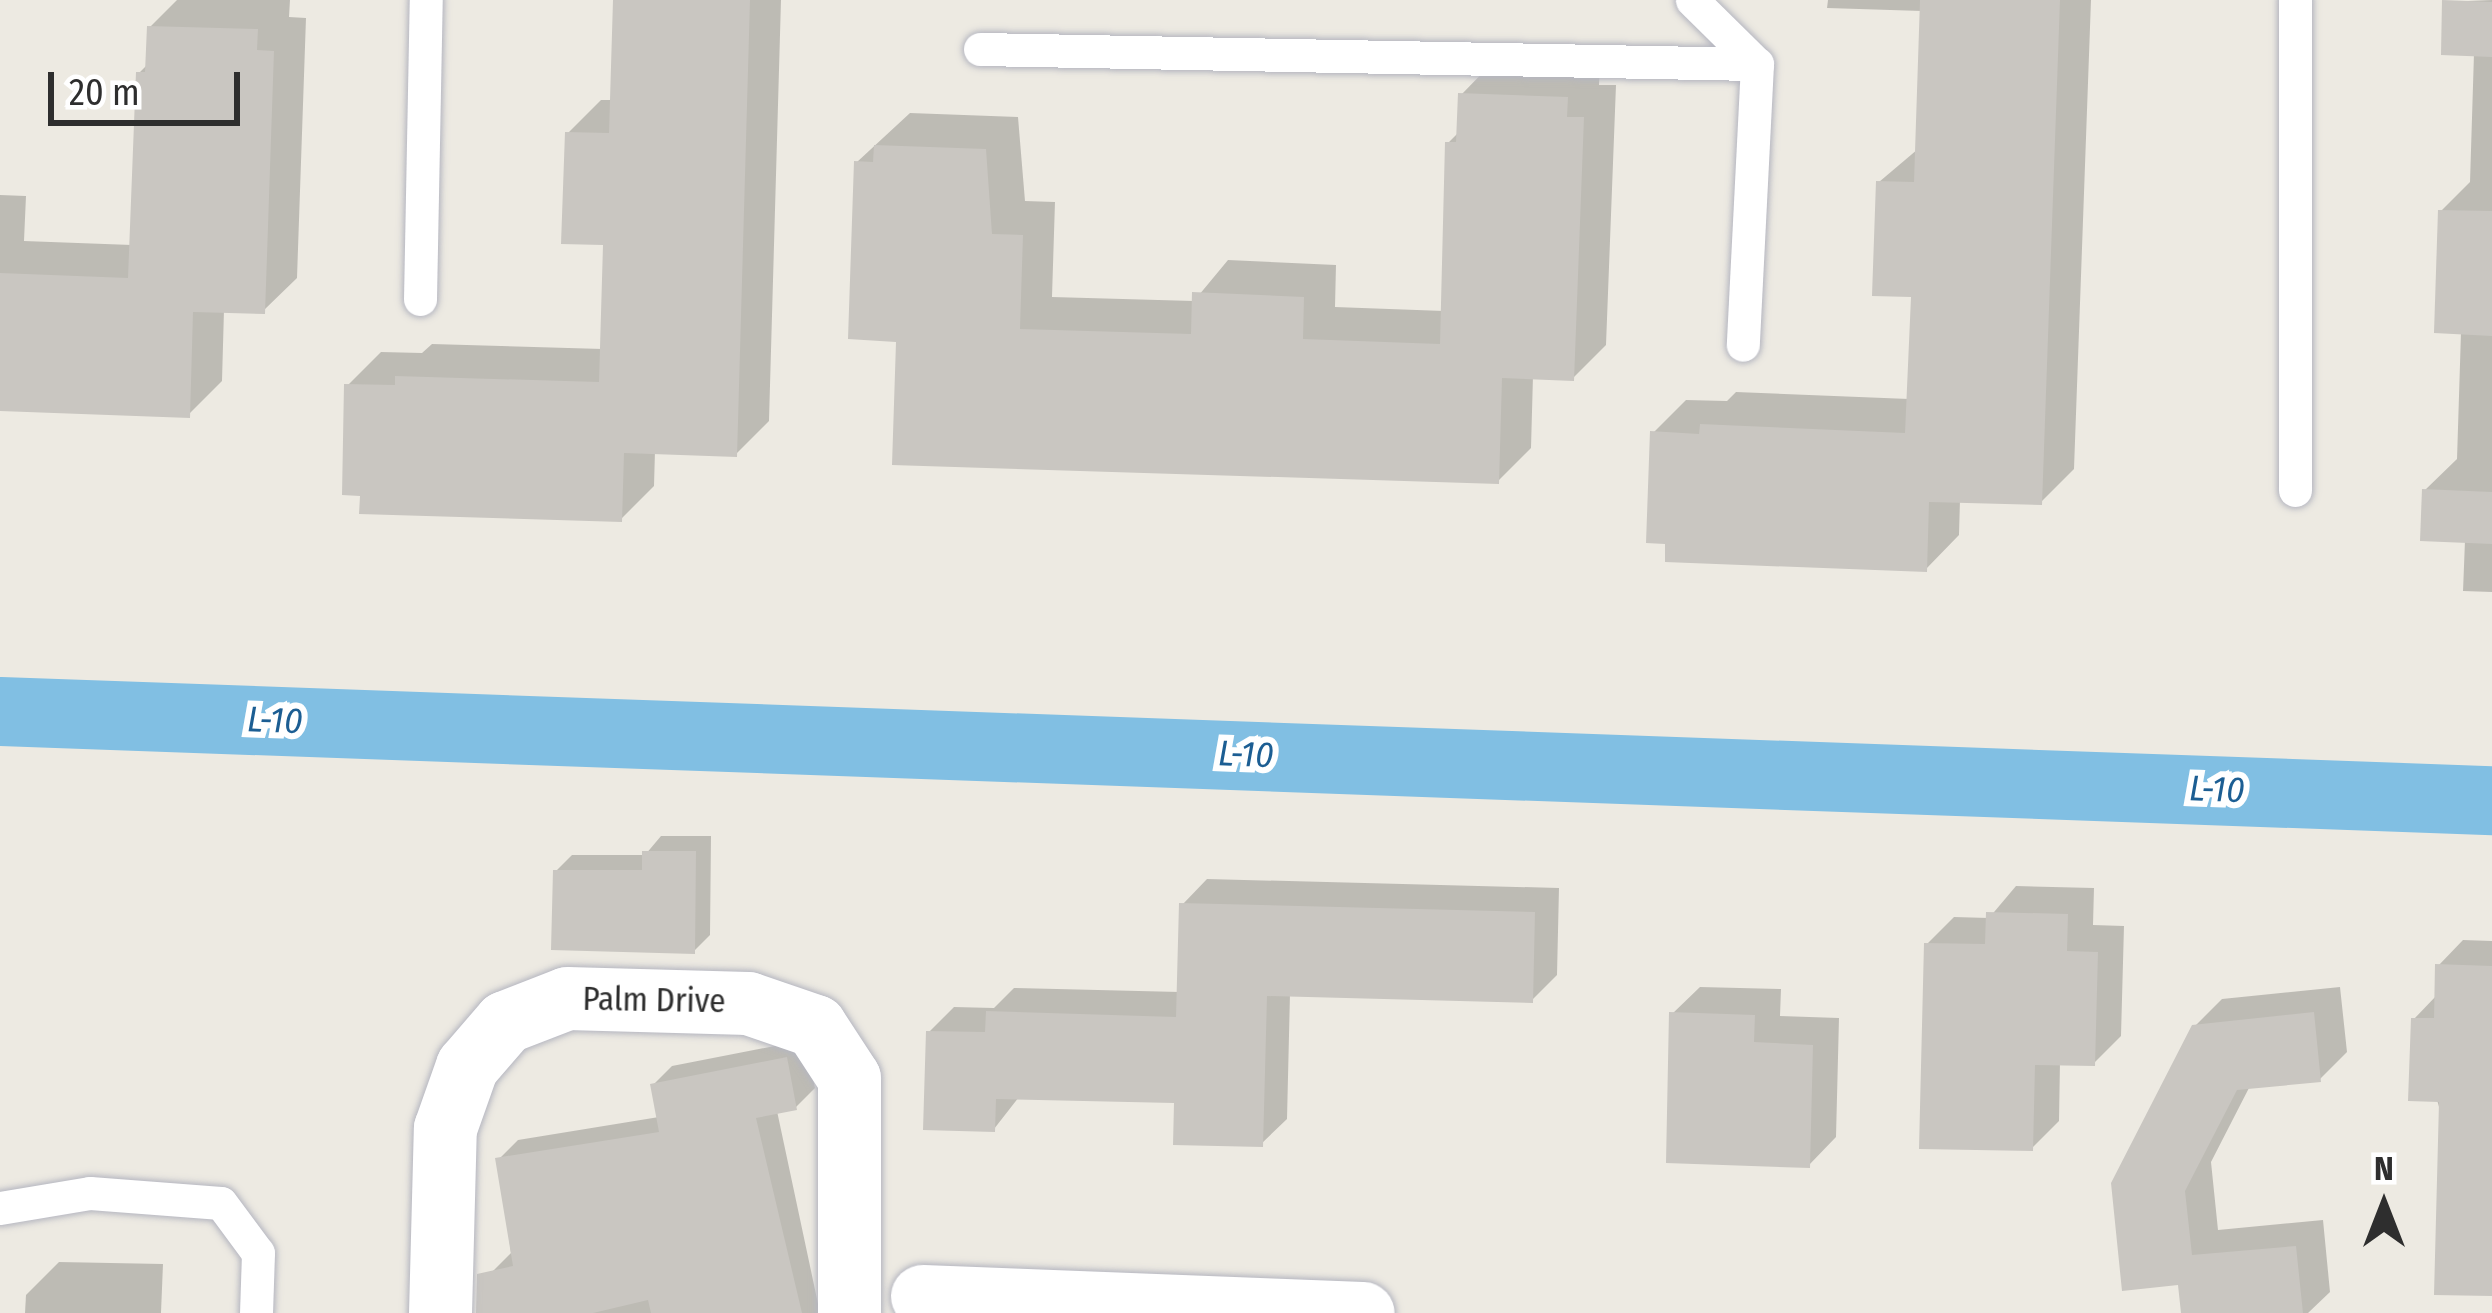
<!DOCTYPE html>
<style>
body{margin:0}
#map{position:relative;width:2492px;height:1313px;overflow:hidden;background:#edeae2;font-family:"Fira Sans Condensed",sans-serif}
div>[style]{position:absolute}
.shadow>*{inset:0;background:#0003}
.canal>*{height:69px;margin:-34.5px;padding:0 34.5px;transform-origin:34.5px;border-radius:34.5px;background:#81bfe3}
.building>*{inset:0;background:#c9c6c1}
.roads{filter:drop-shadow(0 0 3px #b5b6c0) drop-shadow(0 0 3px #b5b6c0)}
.service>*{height:33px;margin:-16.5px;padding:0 16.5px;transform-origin:16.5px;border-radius:16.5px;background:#fff}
.minor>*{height:63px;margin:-31.5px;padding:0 31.5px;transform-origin:31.5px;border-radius:31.5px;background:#fff}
span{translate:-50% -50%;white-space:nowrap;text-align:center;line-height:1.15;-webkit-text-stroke:12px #fff;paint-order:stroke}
.street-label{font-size:33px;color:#2e2e2e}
.water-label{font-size:36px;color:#1c5e93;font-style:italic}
.north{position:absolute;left:2324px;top:1145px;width:120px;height:120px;-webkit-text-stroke:9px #fff;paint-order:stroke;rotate:0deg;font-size:33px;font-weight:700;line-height:48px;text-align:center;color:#2e2e2e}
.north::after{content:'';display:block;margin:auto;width:42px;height:54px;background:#2e2e2e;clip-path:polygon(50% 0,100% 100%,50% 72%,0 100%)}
.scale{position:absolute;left:48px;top:72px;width:192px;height:54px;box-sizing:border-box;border:6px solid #2e2e2e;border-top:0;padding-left:15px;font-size:36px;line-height:42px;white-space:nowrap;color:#2e2e2e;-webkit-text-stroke:9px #fff;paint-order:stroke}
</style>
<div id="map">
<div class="shadow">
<div style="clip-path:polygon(177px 0,290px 0,289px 17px,306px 18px,297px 278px,263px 311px,224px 310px,222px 381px,188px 415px,0 408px,0 195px,26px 196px,24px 241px,132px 245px,139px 73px,149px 63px,150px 27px)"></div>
<div style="clip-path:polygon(616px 0,781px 0,769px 421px,736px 454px,655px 451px,654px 486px,621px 519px,347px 386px,381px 352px,422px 353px,432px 344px,603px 349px,606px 242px,568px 133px,601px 100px,613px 100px)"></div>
<div style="clip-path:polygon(1828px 0,2091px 0,2074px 469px,2041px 502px,1960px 500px,1959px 535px,1926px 569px,1653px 433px,1686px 400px,1727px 401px,1736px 392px,1909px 399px,1914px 294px,1879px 182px,1918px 149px,1922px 11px,1827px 8px)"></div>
<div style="clip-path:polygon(2492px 0,2492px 592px,2463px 591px,2465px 540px,2425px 490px,2457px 459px,2461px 332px,2441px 211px,2470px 182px,2474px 53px,2445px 2px)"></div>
<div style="clip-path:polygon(1494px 61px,1600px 64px,1599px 85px,1616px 85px,1606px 345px,1573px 378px,1533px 376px,1531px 448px,1498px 481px,899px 339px,857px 162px,910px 113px,1018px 117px,1025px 201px,1055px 202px,1052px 297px,1194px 301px,1228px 260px,1336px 265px,1335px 307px,1444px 311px,1448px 143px,1459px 132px,1461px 95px)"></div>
<div style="clip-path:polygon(661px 836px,711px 836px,710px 935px,694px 951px,556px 871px,572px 855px,645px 855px)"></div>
<div style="clip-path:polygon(1207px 879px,1559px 888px,1557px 975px,1532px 1000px,1290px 994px,1287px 1119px,1261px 1144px,1177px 1100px,1019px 1097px,994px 1129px,929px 1032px,954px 1007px,994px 1008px,1014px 988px,1180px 992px,1182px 905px)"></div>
<div style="clip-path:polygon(2016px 886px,2094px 888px,2093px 925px,2124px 926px,2121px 1036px,2094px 1063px,2060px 1062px,2059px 1121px,2032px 1148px,1927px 944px,1954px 917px,1989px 918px)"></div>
<div style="clip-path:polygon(2463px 940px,2492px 941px,2492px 1293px,2414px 1019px,2437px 995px,2438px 966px)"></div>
<div style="clip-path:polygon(1700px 987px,1781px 989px,1780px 1016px,1839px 1018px,1836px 1137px,1809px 1165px,1672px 1014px)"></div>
<div style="clip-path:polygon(2340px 987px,2347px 1052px,2320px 1079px,2250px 1086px,2211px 1162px,2218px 1230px,2323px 1220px,2330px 1292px,2308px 1313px,2184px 1313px,2181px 1282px,2125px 1287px,2194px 1027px,2222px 999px)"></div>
<div style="clip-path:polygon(805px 1040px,815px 1088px,796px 1107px,777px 1111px,820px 1313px,502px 1313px,492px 1272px,511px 1253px,499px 1159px,518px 1140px,659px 1117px,653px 1085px,672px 1066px)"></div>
<div style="clip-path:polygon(59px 1262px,163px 1264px,161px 1313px,25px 1313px,26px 1295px)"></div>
</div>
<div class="canal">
<div style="left:0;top:711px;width:2494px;rotate:2.05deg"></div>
</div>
<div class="building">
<div style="clip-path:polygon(613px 0,750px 0,737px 457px,624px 453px,622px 522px,359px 514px,360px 496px,342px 495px,344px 384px,395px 385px,395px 376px,599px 382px,603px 245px,561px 244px,565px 132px,609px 133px)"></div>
<div style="clip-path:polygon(1920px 0,2060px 0,2042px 505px,1929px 502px,1927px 572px,1665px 562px,1665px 544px,1646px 543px,1650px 431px,1699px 434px,1700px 424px,1905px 433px,1911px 297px,1872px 296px,1876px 181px,1914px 182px)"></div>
<div style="clip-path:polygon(2442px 0,2492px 2px,2492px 57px,2441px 55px)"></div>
<div style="clip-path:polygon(147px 26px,258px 29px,257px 50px,274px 51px,265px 314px,193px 312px,190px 418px,0 411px,0 273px,128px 278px,136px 72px,145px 72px)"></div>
<div style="clip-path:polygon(1458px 93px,1568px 97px,1567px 117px,1584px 117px,1574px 381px,1502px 378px,1499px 484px,892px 465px,896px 342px,848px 339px,854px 161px,873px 162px,874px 145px,986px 149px,992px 234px,1023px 235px,1020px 329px,1191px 334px,1192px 292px,1304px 297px,1303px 339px,1440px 344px,1445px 142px,1456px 142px)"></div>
<div style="clip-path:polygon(2438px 210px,2492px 211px,2492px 336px,2434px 333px)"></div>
<div style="clip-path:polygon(2422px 489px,2492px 492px,2492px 544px,2420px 541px)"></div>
<div style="clip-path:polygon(642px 851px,696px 851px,695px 954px,551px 950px,553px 870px,642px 870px)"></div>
<div style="clip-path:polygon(1179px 903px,1535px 912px,1533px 1003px,1267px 996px,1263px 1147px,1173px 1145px,1174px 1103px,996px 1099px,995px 1132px,923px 1130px,926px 1031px,985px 1032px,986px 1011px,1176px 1017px)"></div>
<div style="clip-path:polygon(1986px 912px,2068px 914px,2067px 951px,2098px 952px,2095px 1066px,2035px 1065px,2033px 1151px,1919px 1149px,1924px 943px,1985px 944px)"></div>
<div style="clip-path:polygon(2435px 964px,2492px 966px,2492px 1296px,2434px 1295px,2439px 1102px,2408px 1101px,2411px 1018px,2434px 1018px)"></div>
<div style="clip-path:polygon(1669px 1012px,1755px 1015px,1754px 1042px,1813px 1045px,1810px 1168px,1666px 1163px)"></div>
<div style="clip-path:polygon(2314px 1012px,2321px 1082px,2237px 1090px,2185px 1191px,2192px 1255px,2296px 1246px,2303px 1313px,2181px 1313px,2178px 1285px,2122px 1291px,2111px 1183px,2192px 1025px)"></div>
<div style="clip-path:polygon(787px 1057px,797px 1110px,756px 1118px,802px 1313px,651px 1313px,648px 1300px,593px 1313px,476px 1313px,477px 1274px,513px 1266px,495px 1158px,659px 1132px,650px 1084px)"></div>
</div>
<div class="roads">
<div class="service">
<div style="left:1692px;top:0;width:91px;rotate:44.6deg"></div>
<div style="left:1757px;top:64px;width:281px;rotate:92.9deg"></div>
<div style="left:2295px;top:0;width:490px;rotate:90deg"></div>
<div style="left:980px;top:49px;width:777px;rotate:1.11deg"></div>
<div style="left:420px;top:299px;width:299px;rotate:-88.9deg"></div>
<div style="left:0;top:1208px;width:91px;rotate:-9.5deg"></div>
<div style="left:90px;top:1193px;width:131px;rotate:4.4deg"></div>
<div style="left:221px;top:1203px;width:62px;rotate:53.5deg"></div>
<div style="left:258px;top:1253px;width:60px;rotate:91.9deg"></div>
</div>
<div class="minor">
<div style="left:922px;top:1296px;width:441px;rotate:2.2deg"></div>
<div style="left:440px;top:1313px;width:185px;rotate:-88.5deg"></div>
<div style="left:445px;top:1128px;width:66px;rotate:-70.5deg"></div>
<div style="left:467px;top:1066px;width:58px;rotate:-49.2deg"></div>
<div style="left:505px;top:1022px;width:66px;rotate:-21.2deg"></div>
<div style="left:567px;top:998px;width:181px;rotate:1.6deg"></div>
<div style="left:748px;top:1003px;width:71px;rotate:18.9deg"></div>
<div style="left:815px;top:1026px;width:62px;rotate:56.8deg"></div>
<div style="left:849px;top:1078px;width:235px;rotate:90deg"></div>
</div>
</div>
<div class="street-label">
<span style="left:654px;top:1001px;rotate:1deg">Palm Drive</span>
</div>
<div class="water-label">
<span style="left:275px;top:721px;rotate:2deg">L-10</span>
<span style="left:1246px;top:755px;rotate:2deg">L-10</span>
<span style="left:2217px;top:790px;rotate:2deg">L-10</span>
</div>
<div class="north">N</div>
<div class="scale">20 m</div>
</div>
